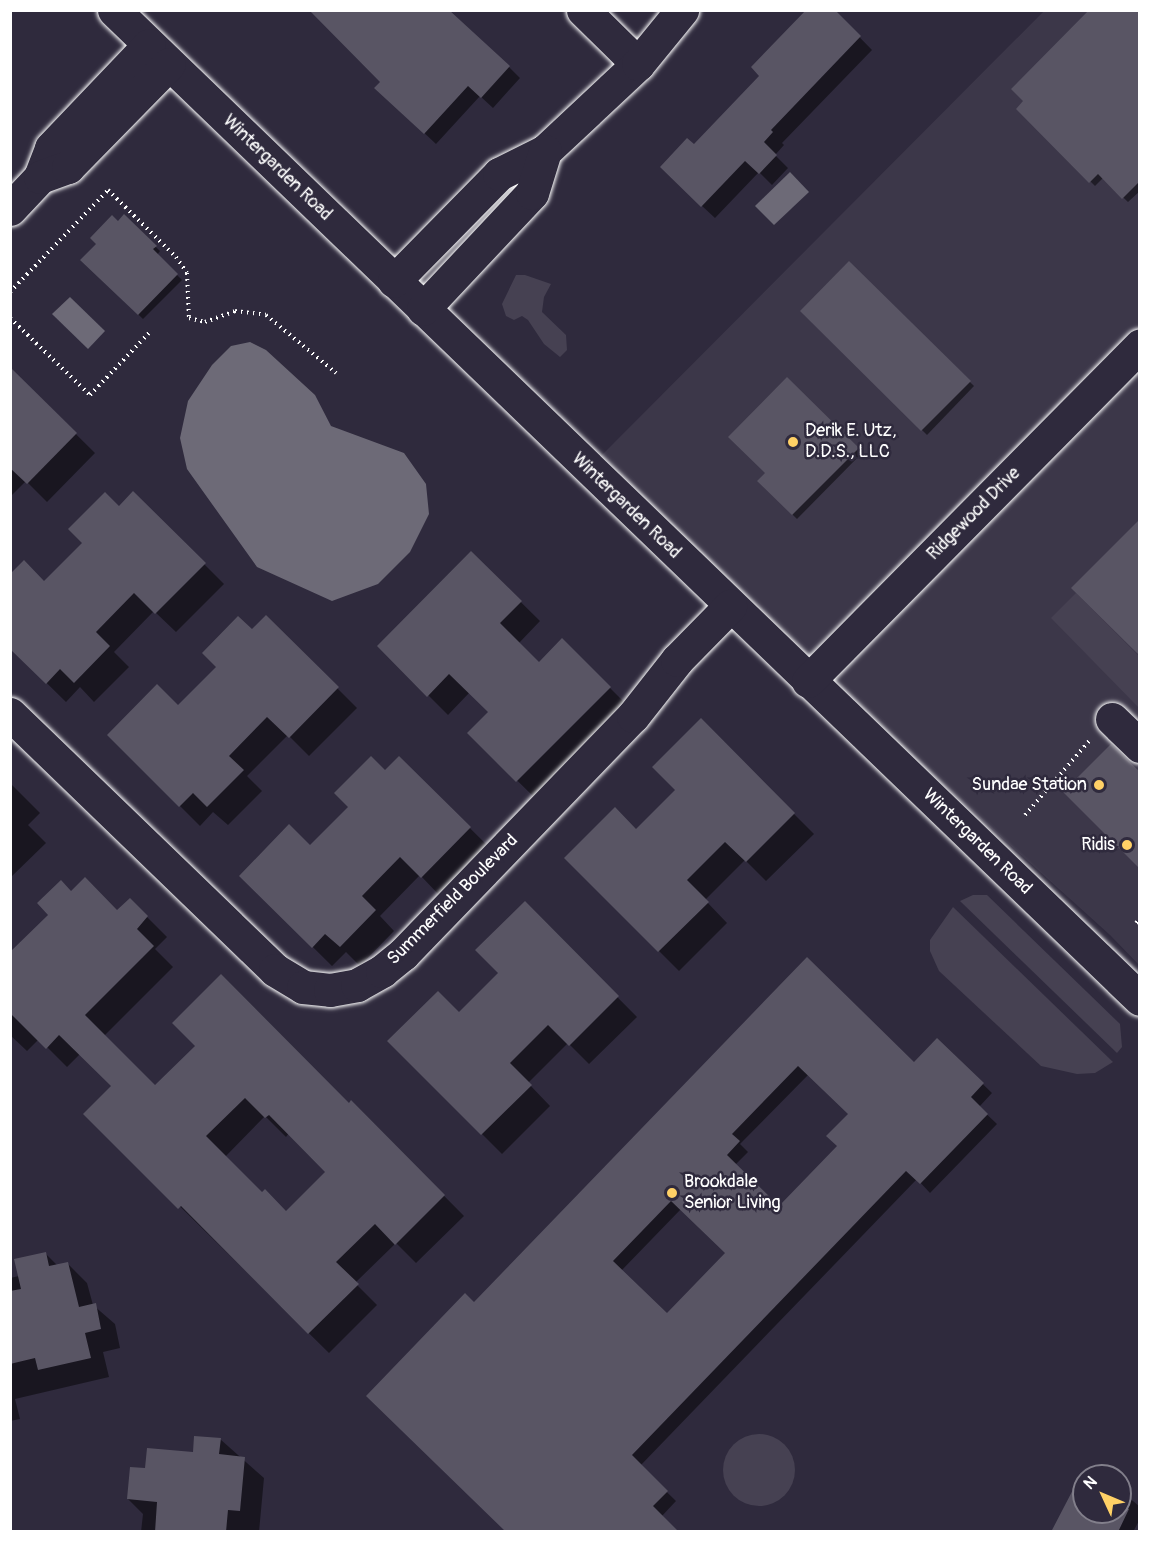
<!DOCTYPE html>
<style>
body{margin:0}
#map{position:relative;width:1150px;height:1542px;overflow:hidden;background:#2f2a3d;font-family:Pangolin,sans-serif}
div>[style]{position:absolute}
.built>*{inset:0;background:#3c3749}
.green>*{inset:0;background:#464152}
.round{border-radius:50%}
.water>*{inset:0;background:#6d6a77}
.shadow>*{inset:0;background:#0007}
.building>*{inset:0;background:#595564}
.path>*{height:4px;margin-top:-2px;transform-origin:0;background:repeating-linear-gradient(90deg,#fff 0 1.5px,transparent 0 6px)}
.roads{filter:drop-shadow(0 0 2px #fff) drop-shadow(0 0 2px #fff)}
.minor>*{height:33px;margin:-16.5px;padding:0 16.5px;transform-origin:16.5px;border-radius:16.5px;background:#2f2a3d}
.dots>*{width:16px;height:16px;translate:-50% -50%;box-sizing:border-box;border:3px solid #2f2a3d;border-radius:50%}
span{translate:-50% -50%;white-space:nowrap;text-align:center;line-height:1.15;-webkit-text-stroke:5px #2f2a3d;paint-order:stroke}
.street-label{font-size:18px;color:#fff}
.poi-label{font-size:18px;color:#fff}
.left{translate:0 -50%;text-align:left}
.right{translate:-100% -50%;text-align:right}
.frame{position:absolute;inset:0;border:12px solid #fff;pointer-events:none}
.north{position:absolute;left:1072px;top:1464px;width:60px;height:60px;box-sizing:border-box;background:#2f2a3d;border:2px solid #827f8b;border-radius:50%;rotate:314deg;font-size:16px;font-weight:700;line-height:24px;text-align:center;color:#fff}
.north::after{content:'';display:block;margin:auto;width:21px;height:27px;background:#ffd166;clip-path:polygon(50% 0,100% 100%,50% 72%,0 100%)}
</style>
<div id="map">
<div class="built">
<div style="clip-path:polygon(1044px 11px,1139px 11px,1139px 965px,1110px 935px,867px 716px,600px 457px)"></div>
</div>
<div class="green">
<div style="clip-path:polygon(516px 275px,525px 275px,551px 284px,544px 297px,542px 312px,566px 335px,567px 350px,560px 357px,544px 344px,528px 320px,522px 316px,514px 320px,506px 316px,502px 304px)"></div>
<div style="clip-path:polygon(1076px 593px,1139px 656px,1139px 708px,1051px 618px)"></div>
<div style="clip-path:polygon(973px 895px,987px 895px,1120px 1024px,1122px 1047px,1117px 1053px,960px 901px)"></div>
<div style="clip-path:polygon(953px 907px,1113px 1062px,1095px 1073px,1077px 1074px,1041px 1066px,939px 971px,930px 951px,930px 940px)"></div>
<div class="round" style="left:723px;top:1434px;width:72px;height:72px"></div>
</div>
<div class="water">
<div style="clip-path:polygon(790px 172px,809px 192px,774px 225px,755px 206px)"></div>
<div style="clip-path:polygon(70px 297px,105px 331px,88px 349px,52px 314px)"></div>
<div style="clip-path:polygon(250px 342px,266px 350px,315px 395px,331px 426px,404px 453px,426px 484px,429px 514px,410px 552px,378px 584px,332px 601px,257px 567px,187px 469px,180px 438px,188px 401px,212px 365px,231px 346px)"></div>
</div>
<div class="shadow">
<div style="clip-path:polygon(833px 10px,872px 50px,782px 143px,784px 145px,775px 155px,788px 168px,772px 185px,759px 172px,715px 218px,674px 180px,694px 146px,761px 76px)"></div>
<div style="clip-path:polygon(509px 67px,520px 78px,493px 108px,480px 96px,436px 144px,388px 99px,382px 82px)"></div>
<div style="clip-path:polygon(1140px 94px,1140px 191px,1128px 202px,1103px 178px,1095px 186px,1018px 109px)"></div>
<div style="clip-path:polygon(124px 216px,160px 251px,157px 255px,182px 280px,143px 319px,82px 260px)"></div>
<div style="clip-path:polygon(849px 263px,974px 386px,927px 435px,802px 311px)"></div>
<div style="clip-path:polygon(10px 369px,95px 453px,47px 502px,26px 481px,10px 497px)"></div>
<div style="clip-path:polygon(787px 379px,862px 453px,797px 519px,759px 481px,767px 473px)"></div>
<div style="clip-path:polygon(133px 493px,224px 584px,176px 632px,154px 611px,114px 652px,129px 667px,94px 702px,80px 687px,66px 702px,10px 647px,44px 583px)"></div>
<div style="clip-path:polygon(471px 553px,540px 621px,519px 643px,539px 664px,562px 640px,629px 707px,537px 800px,469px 733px,490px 712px,470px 692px,448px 715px,379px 646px)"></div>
<div style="clip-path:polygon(266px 617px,357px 708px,309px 756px,288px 735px,247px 776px,262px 791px,228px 825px,213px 812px,200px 826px,109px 735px,178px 707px)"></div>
<div style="clip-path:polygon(701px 721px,814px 834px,766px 881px,745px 860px,705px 900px,727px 923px,679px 971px,566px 858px,636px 831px,677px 790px)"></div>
<div style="clip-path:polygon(399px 758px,490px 848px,441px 897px,420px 875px,380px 916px,394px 931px,360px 966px,346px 952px,332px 966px,241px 876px,310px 847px)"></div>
<div style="clip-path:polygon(10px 783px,40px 813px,28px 825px,46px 843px,10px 878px)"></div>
<div style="clip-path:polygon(evenodd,71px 893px,117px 912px,130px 900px,167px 937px,155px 949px,173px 967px,104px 1036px,155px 1087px,349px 1105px,351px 1102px,464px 1216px,416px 1263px,396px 1243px,355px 1283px,377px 1305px,329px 1353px,86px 1114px,113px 1086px,80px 1054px,67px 1067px,39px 1039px,27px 1051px,10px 1035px,10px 954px,71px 893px,265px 1116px,286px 1137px,289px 1133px,327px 1172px,286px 1213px,262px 1194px,225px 1157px,265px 1116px)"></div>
<div style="clip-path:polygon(525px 904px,637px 1017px,589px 1064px,568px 1043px,528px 1083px,550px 1106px,502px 1154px,389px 1041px,459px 1014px,500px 973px)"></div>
<div style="clip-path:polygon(evenodd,807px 959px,914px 1064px,937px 1040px,992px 1093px,979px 1107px,997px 1124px,930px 1193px,917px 1179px,640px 1466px,676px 1501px,661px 1517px,508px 1532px,474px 1304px,807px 959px,809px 1074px,850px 1114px,839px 1146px,779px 1208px,735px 1165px,748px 1152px,740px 1144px,809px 1074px,807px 959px,681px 1209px,727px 1253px,667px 1315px,621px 1271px,681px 1209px)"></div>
<div style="clip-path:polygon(45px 1253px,58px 1266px,68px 1264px,87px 1283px,93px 1305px,115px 1324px,120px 1348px,103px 1352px,109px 1377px,15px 1399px,20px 1419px,10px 1421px,10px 1278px,19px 1276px)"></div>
<div style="clip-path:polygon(220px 1439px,264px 1478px,259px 1532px,141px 1532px,143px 1514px,128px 1499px,147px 1469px,194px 1454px)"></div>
<div style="clip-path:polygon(1084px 1488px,1084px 1512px,1120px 1512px,1120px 1494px,1133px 1501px,1140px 1507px,1140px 1519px,1133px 1532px,1053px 1532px)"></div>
</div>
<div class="building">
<div style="clip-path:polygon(309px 10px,449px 10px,510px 66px,481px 98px,468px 86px,424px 134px,374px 88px,380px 82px)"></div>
<div style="clip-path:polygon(806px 10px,835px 10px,861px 36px,771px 130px,773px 132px,764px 142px,777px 155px,759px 174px,745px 161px,701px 207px,660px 167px,687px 138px,694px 144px,759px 76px,751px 67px)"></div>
<div style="clip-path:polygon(1089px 10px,1140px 10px,1140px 181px,1122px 199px,1098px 174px,1089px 183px,1016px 109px,1023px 101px,1011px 89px)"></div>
<div style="clip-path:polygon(124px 214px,157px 246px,153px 249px,178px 274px,138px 315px,80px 260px,96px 244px,90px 238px,112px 215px,118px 221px)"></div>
<div style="clip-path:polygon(849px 261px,971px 381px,921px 431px,800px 311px)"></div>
<div style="clip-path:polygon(10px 367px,77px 433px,27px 484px,10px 468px)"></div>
<div style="clip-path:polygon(787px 377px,859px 448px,792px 515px,757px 481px,765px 473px,728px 437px)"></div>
<div style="clip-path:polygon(133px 491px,206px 563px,155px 614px,134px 593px,96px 632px,110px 646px,74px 683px,60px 669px,46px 684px,10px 649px,10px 574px,24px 560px,44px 581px,82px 543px,68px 529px,105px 492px,119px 506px)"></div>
<div style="clip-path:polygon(1140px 519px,1140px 656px,1071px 588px)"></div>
<div style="clip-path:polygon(471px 551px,522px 601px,500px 623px,539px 662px,562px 638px,611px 687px,516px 782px,467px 733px,488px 712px,449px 674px,427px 697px,377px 646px)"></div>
<div style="clip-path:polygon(266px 615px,339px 687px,289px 738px,267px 717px,229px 756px,244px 770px,207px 807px,193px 793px,179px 807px,107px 735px,157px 684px,178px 705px,216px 667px,202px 653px,238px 616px,252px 629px)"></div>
<div style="clip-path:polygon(701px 718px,795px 813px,746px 862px,725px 842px,687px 880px,709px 902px,658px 952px,564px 858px,615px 807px,636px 829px,675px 790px,652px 767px)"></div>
<div style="clip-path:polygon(1111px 744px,1140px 772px,1140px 869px,1063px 792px)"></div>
<div style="clip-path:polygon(371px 756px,385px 770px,399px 756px,471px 827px,421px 878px,400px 857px,362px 896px,376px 910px,340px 947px,325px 934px,312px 948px,239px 876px,289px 824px,310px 845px,348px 807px,334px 793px)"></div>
<div style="clip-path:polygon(evenodd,85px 877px,117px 910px,130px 898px,148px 916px,137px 929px,154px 946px,85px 1015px,155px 1085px,195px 1046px,172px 1023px,221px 974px,349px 1103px,351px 1100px,445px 1195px,395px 1245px,375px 1224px,336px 1262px,359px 1284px,308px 1334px,181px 1206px,178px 1209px,83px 1114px,111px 1086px,59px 1035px,46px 1049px,10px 1013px,10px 952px,48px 915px,37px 903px,61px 880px,71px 891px,85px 877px,245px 1098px,265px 1118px,269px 1115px,325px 1172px,286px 1211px,265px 1189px,262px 1192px,206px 1136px,245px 1098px)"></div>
<div style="clip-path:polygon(525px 901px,619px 996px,569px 1046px,548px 1025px,510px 1063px,532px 1085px,481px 1135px,387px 1041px,438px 991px,459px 1012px,498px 973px,475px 950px)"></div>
<div style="clip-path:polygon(evenodd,807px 957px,914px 1062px,937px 1038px,984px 1083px,971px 1097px,988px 1114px,920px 1184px,906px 1171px,632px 1455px,668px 1491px,653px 1506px,679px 1532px,506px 1532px,366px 1396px,465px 1293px,474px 1302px,807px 957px,798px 1066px,848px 1114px,826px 1136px,837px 1146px,779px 1206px,727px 1155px,740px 1141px,732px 1134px,798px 1066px,807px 957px,671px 1201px,725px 1253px,667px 1313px,613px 1261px,671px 1201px)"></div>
<div style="clip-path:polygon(46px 1252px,49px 1266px,68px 1262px,79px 1307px,96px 1303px,101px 1329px,85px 1333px,91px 1358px,38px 1370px,35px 1358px,10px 1364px,10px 1291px,21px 1289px,14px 1259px)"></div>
<div style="clip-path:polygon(194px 1436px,221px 1438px,219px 1454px,245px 1457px,240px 1511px,228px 1510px,226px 1532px,155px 1532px,157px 1502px,127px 1499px,130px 1467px,145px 1468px,147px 1448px,193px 1452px)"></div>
<div style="clip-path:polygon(1077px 1482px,1084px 1486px,1084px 1512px,1120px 1512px,1120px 1504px,1129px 1509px,1118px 1532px,1051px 1532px)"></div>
</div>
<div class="path">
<div style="left:10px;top:292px;width:141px;rotate:-46.1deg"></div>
<div style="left:108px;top:190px;width:95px;rotate:44.6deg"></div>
<div style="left:176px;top:257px;width:19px;rotate:55deg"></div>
<div style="left:187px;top:273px;width:45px;rotate:87.5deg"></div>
<div style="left:189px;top:318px;width:16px;rotate:14deg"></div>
<div style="left:205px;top:322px;width:32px;rotate:-20deg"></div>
<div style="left:235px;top:311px;width:31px;rotate:7deg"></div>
<div style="left:266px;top:315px;width:91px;rotate:39.6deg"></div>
<div style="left:10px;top:318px;width:111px;rotate:43.9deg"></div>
<div style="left:90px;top:395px;width:86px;rotate:-46.4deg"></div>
<div style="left:1025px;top:815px;width:98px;rotate:-49.1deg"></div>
<div style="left:1136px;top:923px;width:6px;rotate:-45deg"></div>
</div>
<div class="roads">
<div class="minor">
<div style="left:114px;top:10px;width:1425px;rotate:43.95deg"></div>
<div style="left:583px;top:10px;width:77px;rotate:44.5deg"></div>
<div style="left:40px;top:177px;width:31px;rotate:-69deg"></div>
<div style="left:51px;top:148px;width:142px;rotate:-46.4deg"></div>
<div style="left:10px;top:209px;width:44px;rotate:-46.8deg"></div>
<div style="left:40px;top:177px;width:30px;rotate:-20deg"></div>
<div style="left:68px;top:167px;width:144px;rotate:-45.6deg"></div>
<div style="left:394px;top:281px;width:150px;rotate:-45.5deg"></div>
<div style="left:499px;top:174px;width:51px;rotate:-26.6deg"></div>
<div style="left:545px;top:151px;width:127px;rotate:-43.1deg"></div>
<div style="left:638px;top:64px;width:70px;rotate:-50.8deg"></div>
<div style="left:423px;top:309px;width:159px;rotate:-46.8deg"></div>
<div style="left:532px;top:193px;width:44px;rotate:-72.8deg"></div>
<div style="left:808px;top:681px;width:472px;rotate:-45.3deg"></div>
<div style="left:10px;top:714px;width:368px;rotate:44deg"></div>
<div style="left:275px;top:970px;width:33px;rotate:31deg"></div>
<div style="left:303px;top:987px;width:27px;rotate:6deg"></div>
<div style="left:330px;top:990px;width:27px;rotate:-10deg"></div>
<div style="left:357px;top:985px;width:29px;rotate:-29deg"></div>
<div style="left:382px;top:971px;width:27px;rotate:-39deg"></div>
<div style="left:403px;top:954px;width:331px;rotate:-46deg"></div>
<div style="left:633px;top:716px;width:71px;rotate:-51.8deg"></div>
<div style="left:677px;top:660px;width:76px;rotate:-45.5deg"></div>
<div style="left:1112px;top:719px;width:39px;rotate:44deg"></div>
</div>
</div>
<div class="dots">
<div style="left:793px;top:442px;background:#ffd166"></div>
<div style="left:1099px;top:785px;background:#ffd166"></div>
<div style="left:1127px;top:845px;background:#ffd166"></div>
<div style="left:672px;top:1193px;background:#ffd166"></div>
</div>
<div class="street-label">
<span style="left:277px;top:168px;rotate:44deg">Wintergarden Road</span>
<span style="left:626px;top:506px;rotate:44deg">Wintergarden Road</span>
<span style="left:974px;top:514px;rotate:-45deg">Ridgewood Drive</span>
<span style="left:977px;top:842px;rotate:44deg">Wintergarden Road</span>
<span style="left:453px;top:900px;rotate:-45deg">Summerfield Boulevard</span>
</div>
<div class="poi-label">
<span class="left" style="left:805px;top:442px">Derik E. Utz,<br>D.D.S., LLC</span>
<span class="right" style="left:1087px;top:785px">Sundae Station</span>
<span class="right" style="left:1115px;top:845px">Ridis</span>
<span class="left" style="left:684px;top:1193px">Brookdale<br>Senior Living</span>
</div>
<div class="frame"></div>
<div class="north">N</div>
</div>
